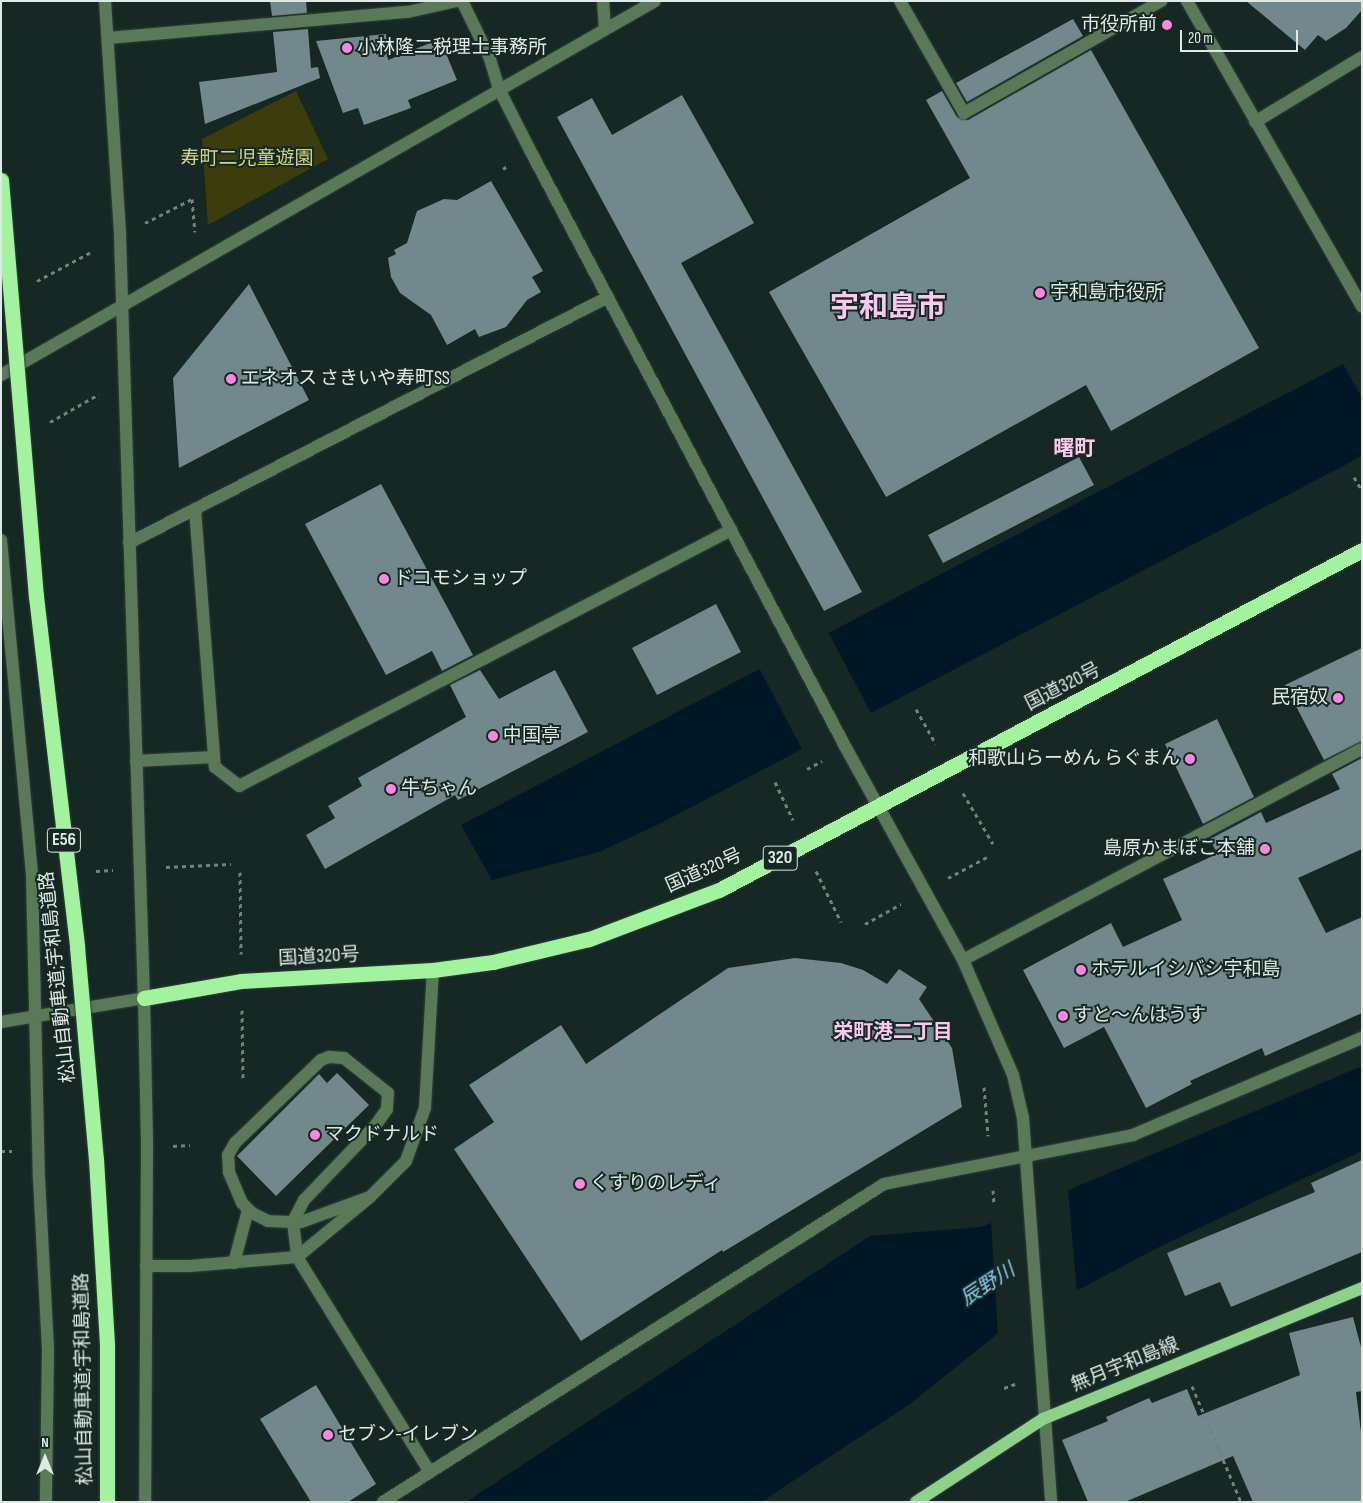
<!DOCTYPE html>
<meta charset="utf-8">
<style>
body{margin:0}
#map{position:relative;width:1363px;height:1503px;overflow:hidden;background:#152823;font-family:"Sofia Sans Condensed","Noto Sans JP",sans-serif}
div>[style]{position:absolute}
.green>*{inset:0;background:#3c3d0d}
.water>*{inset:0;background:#001728}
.pier>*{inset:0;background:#152823}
.building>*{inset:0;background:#71898c}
.path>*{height:3px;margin-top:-1.5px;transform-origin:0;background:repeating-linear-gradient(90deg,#72827d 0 4px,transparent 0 8px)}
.roads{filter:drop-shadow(0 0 1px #31433e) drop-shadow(0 0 1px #31433e)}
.minor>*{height:12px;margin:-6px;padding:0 6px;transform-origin:6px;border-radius:6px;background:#5a7958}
.major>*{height:12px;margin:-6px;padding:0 6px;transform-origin:6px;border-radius:6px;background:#8fd08a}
.highway>*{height:15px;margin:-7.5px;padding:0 7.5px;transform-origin:7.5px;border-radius:7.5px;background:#a3f39e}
.bridges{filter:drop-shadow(0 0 1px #31433e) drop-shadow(0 0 1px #31433e)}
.highway-bridge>*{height:15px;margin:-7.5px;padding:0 7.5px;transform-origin:7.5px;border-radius:7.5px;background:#a3f39e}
.dots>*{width:14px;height:14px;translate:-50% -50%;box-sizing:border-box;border:2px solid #152823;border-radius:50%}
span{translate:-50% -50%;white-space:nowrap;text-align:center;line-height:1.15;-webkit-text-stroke:4px #152823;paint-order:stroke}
.shield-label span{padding:1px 4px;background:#152823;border:1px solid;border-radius:4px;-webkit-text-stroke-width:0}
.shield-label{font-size:18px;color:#deeae6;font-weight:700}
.poi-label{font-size:19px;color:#deeae6}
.right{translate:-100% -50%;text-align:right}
.left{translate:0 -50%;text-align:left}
.park-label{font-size:19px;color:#d2d681}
.street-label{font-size:19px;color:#deeae6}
.neighbourhood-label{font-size:20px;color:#fec7ee;font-weight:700}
.water-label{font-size:20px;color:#8ecaf5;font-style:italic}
.quarter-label{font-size:21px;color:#fec7ee;font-weight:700}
.town-label{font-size:29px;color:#fec7ee;font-weight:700}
.frame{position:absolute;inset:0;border:2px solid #deeae6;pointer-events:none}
.north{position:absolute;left:20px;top:1433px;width:50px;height:50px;-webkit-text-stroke:4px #152823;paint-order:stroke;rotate:0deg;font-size:14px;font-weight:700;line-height:20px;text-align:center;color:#deeae6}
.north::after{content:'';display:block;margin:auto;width:18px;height:22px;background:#deeae6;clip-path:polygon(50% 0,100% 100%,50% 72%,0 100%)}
.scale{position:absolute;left:1180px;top:30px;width:118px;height:22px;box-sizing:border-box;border:2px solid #deeae6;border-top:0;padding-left:6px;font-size:15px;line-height:18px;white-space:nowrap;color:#deeae6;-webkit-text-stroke:4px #152823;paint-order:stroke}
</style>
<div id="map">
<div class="green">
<div style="clip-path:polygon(296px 91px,328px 159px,208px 225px,202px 139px)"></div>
</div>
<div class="water">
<div style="clip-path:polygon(1343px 364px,1362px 398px,1362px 456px,659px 824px,599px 852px,492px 880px,461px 825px)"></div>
<div style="clip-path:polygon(1362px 1066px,1362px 1151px,1157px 1248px,1001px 1331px,910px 1404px,761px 1502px,466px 1502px,870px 1236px,981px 1227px)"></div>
</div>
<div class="pier">
<div style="clip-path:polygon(827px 630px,872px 715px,803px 751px,758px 666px)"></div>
<div style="clip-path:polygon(1068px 1189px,1077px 1294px,998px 1337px,991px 1221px)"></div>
</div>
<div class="building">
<div style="clip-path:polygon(270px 1px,306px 1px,307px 13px,272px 16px)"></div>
<div style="clip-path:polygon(1246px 1px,1362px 1px,1362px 10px,1346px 28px,1326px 41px,1318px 35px,1305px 50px)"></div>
<div style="clip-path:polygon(1073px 19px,1083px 36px,967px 102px,956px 83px)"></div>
<div style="clip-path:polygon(308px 29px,311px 68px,318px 67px,320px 78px,205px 124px,199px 82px,277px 72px,273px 32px)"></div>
<div style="clip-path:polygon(386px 34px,388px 60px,440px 39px,457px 80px,408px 100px,411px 108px,364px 125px,358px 108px,343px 113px,316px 41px)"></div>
<div style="clip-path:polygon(1091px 50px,1259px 348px,1111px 431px,1086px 385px,886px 497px,769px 292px,970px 178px,926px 100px,942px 91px,957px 117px,968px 120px)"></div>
<div style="clip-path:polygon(682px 95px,754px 223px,681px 263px,862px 592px,824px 611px,557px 117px,592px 98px,612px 135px)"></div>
<div style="clip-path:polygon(491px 181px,543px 271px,532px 277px,541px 292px,527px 300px,506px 327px,479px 337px,475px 329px,447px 345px,431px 315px,400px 293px,391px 277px,388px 258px,396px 254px,394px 250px,407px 243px,417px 211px,444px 199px,457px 200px)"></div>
<div style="clip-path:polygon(249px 284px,309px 400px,179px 468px,173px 378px)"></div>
<div style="clip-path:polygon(1079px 457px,1094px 485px,943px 563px,928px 535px)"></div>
<div style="clip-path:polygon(381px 484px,473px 655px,442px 671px,432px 651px,386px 675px,305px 524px)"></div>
<div style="clip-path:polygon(716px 604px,741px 652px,657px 695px,632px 648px)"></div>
<div style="clip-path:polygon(1362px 648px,1362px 741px,1324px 760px,1285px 685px)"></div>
<div style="clip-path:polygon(480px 670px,499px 699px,555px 670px,588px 732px,458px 800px,455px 795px,325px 869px,306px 835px,335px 818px,328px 806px,362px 786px,358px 778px,466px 717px,450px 685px)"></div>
<div style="clip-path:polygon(1217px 719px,1254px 797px,1203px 824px,1165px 744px)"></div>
<div style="clip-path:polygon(1362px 758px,1362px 849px,1298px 878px,1326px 933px,1362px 917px,1362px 1013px,1265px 1056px,1262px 1048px,1190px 1081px,1192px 1084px,1146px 1108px,1104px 1027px,1064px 1048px,1023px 970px,1111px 923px,1123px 947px,1182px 920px,1163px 879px,1217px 854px,1210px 839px,1261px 812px,1266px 823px,1340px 789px,1332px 774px)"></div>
<div style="clip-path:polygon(795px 958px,841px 963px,863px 970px,887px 984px,899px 969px,927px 987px,919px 999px,952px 1048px,962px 1107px,723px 1252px,722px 1250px,581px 1341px,454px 1149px,494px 1122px,469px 1085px,561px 1025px,586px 1064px,728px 968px)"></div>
<div style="clip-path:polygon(337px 1073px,369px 1105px,276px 1196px,237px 1156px,319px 1074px,327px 1083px)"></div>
<div style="clip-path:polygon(1362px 1160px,1362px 1252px,1231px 1307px,1220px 1282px,1185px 1296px,1167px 1253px,1315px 1192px,1311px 1183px)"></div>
<div style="clip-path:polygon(1353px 1317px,1362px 1351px,1362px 1391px,1356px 1392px,1362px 1440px,1362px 1502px,1253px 1502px,1233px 1456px,1125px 1502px,1088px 1502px,1062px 1440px,1108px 1421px,1106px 1417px,1149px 1398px,1152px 1403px,1187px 1389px,1198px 1416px,1300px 1375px,1289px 1333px)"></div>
<div style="clip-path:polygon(316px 1385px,376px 1484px,348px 1502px,311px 1502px,260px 1419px)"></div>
</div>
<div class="path">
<div style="left:503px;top:169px;width:7px;rotate:-34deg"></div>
<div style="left:145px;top:223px;width:53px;rotate:-27.1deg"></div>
<div style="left:192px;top:199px;width:33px;rotate:85deg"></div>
<div style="left:37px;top:281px;width:64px;rotate:-28.2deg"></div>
<div style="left:50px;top:422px;width:56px;rotate:-29.7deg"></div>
<div style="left:1354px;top:477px;width:16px;rotate:60deg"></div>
<div style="left:916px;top:709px;width:40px;rotate:60.3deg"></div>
<div style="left:807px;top:769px;width:17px;rotate:-28deg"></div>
<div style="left:775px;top:782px;width:42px;rotate:64.7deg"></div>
<div style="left:963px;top:793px;width:59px;rotate:59.5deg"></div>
<div style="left:166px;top:867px;width:65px;rotate:-2.6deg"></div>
<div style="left:96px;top:871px;width:17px;rotate:-3deg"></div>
<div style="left:816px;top:871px;width:57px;rotate:63.9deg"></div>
<div style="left:240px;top:872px;width:82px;rotate:89.3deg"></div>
<div style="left:948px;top:878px;width:47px;rotate:-28.2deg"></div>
<div style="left:865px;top:924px;width:41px;rotate:-29.1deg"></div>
<div style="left:242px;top:1010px;width:71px;rotate:89.2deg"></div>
<div style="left:984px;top:1087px;width:49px;rotate:85.3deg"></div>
<div style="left:173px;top:1146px;width:17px;rotate:-3deg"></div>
<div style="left:1px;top:1151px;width:11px"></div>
<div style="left:993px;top:1190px;width:14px;rotate:86deg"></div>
<div style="left:1192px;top:1386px;width:126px;rotate:67.1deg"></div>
<div style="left:1004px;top:1388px;width:12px;rotate:-20deg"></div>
</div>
<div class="roads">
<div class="minor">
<div style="left:105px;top:1px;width:235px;rotate:86.3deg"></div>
<div style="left:120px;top:236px;width:762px;rotate:88.2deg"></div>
<div style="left:144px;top:998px;width:149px;rotate:88.8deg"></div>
<div style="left:147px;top:1147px;width:355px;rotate:90.3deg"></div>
<div style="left:462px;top:1px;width:61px;rotate:63.9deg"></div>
<div style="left:489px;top:56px;width:37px;rotate:73deg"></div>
<div style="left:500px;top:91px;width:68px;rotate:63.1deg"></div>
<div style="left:531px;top:152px;width:674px;rotate:62.14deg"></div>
<div style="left:846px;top:748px;width:242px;rotate:61.1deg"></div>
<div style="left:963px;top:960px;width:125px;rotate:66.5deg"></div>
<div style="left:1013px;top:1075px;width:44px;rotate:76.9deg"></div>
<div style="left:1023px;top:1118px;width:385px;rotate:85.8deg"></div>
<div style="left:603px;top:1px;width:28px;rotate:86deg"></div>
<div style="left:900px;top:1px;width:129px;rotate:60.3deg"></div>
<div style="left:964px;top:113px;width:227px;rotate:-29.6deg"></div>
<div style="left:1187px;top:1px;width:352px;rotate:60.2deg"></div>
<div style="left:108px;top:38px;width:301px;rotate:-5deg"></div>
<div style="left:408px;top:12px;width:50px;rotate:-12.7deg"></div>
<div style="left:1255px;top:122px;width:125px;rotate:-31.3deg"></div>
<div style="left:1px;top:375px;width:753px;rotate:-29.76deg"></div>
<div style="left:195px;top:509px;width:259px;rotate:85.6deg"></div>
<div style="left:215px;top:767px;width:31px;rotate:38deg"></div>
<div style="left:239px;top:786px;width:555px;rotate:-27.49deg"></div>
<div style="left:1px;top:540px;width:336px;rotate:84.7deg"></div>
<div style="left:32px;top:875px;width:303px;rotate:88.7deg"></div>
<div style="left:39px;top:1178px;width:172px;rotate:87deg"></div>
<div style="left:48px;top:1350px;width:152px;rotate:90.8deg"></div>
<div style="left:129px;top:543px;width:538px;rotate:-27.18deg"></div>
<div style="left:136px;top:761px;width:78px;rotate:-2.9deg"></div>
<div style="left:963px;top:960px;width:451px;rotate:-27.9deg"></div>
<div style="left:1px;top:1022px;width:145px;rotate:-9.5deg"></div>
<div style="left:370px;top:1197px;width:73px;rotate:160.1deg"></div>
<div style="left:301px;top:1222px;width:8px;rotate:180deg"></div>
<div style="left:293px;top:1222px;width:25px;rotate:-178deg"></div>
<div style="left:268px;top:1221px;width:18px;rotate:-153deg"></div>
<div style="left:252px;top:1213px;width:14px;rotate:-135deg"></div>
<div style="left:242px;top:1203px;width:34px;rotate:-113deg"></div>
<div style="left:229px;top:1172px;width:17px;rotate:-93deg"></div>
<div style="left:228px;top:1155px;width:14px;rotate:-60deg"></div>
<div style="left:235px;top:1143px;width:120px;rotate:-44deg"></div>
<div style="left:321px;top:1060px;width:9px;rotate:-21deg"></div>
<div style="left:329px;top:1057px;width:15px;rotate:4deg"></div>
<div style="left:344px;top:1058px;width:56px;rotate:38.5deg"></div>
<div style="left:388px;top:1093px;width:16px;rotate:94deg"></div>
<div style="left:387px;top:1109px;width:19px;rotate:125deg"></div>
<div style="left:376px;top:1125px;width:104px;rotate:133.8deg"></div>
<div style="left:304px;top:1200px;width:25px;rotate:117deg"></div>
<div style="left:293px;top:1222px;width:35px;rotate:83deg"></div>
<div style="left:297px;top:1257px;width:253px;rotate:58.3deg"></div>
<div style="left:234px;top:1263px;width:55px;rotate:-75.2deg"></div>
<div style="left:146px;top:1266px;width:44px"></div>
<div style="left:190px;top:1266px;width:107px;rotate:-4.8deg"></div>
<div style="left:297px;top:1257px;width:94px;rotate:-39.4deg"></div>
<div style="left:370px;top:1197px;width:51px;rotate:-45deg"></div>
<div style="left:406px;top:1161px;width:56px;rotate:-70.3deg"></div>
<div style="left:425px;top:1108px;width:138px;rotate:-86.7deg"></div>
<div style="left:383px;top:1502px;width:593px;rotate:-32.4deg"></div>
<div style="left:884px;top:1184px;width:254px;rotate:-11.1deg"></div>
<div style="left:1133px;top:1135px;width:249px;rotate:-23deg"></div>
</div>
<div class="major">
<div style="left:916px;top:1502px;width:152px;rotate:-33.2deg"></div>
<div style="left:1043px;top:1419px;width:345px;rotate:-22.3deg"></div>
</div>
<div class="highway">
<div style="left:144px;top:998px;width:98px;rotate:-9.9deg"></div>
<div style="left:241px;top:981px;width:192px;rotate:-3.3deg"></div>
<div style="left:433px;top:970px;width:61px;rotate:-7.6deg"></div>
<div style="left:493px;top:962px;width:99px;rotate:-13.5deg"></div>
<div style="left:589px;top:939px;width:139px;rotate:-20.7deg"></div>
<div style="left:719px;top:890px;width:727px;rotate:-27.87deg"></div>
</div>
</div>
<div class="bridges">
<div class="highway-bridge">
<div style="left:1px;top:180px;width:417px;rotate:85.2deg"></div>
<div style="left:36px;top:596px;width:353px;rotate:83.3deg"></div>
<div style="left:77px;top:947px;width:213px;rotate:84.9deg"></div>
<div style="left:96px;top:1159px;width:187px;rotate:86.6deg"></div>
<div style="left:107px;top:1346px;width:156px;rotate:90deg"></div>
</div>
</div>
<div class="dots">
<div style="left:1167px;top:25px;background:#fe86e0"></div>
<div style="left:347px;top:48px;background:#fe86e0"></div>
<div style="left:1040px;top:293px;background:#fe86e0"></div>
<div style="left:231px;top:379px;background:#fe86e0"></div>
<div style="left:384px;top:579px;background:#fe86e0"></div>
<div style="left:1338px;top:698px;background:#fe86e0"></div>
<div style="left:493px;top:736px;background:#fe86e0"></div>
<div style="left:1190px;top:759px;background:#fe86e0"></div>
<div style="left:391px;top:789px;background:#fe86e0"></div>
<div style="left:1265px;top:849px;background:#fe86e0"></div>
<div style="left:1081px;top:970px;background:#fe86e0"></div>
<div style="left:1063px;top:1016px;background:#fe86e0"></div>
<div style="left:315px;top:1135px;background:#fe86e0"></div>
<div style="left:580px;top:1184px;background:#fe86e0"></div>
<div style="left:328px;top:1435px;background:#fe86e0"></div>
</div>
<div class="shield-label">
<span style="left:64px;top:840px">E56</span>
<span style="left:780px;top:858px">320</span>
</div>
<div class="poi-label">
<span class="right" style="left:1157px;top:25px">市役所前</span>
<span class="left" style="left:357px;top:48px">小林隆二税理士事務所</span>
<span class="left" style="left:1050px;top:293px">宇和島市役所</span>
<span class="left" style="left:241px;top:379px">エネオス さきいや寿町SS</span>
<span class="left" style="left:394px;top:579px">ドコモショップ</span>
<span class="right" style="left:1328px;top:698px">民宿奴</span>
<span class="left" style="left:503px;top:736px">中国亭</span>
<span class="right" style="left:1180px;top:759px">和歌山らーめん らぐまん</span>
<span class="left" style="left:401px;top:789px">牛ちゃん</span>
<span class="right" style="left:1255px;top:849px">島原かまぼこ本舗</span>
<span class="left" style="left:1091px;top:970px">ホテルイシバシ宇和島</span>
<span class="left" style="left:1073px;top:1016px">すと～んはうす</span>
<span class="left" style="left:325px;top:1135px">マクドナルド</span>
<span class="left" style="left:590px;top:1184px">くすりのレディ</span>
<span class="left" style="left:338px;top:1435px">セブン-イレブン</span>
</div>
<div class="park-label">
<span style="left:247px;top:159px">寿町二児童遊園</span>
</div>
<div class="street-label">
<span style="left:1063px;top:687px;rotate:-27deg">国道320号</span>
<span style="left:704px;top:871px;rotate:-24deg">国道320号</span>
<span style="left:319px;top:957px;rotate:-3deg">国道320号</span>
<span style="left:58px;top:977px;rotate:-96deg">松山自動車道;宇和島道路</span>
<span style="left:1125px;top:1365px;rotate:-22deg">無月宇和島線</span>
<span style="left:84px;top:1379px;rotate:-91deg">松山自動車道;宇和島道路</span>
</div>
<div class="neighbourhood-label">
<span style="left:893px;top:1032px">栄町港二丁目</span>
</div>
<div class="water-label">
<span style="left:988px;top:1285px;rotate:-33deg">辰野川</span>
</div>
<div class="quarter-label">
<span style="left:1074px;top:449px">曙町</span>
</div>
<div class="town-label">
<span style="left:888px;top:308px">宇和島市</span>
</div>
<div class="frame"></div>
<div class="north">N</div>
<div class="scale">20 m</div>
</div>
